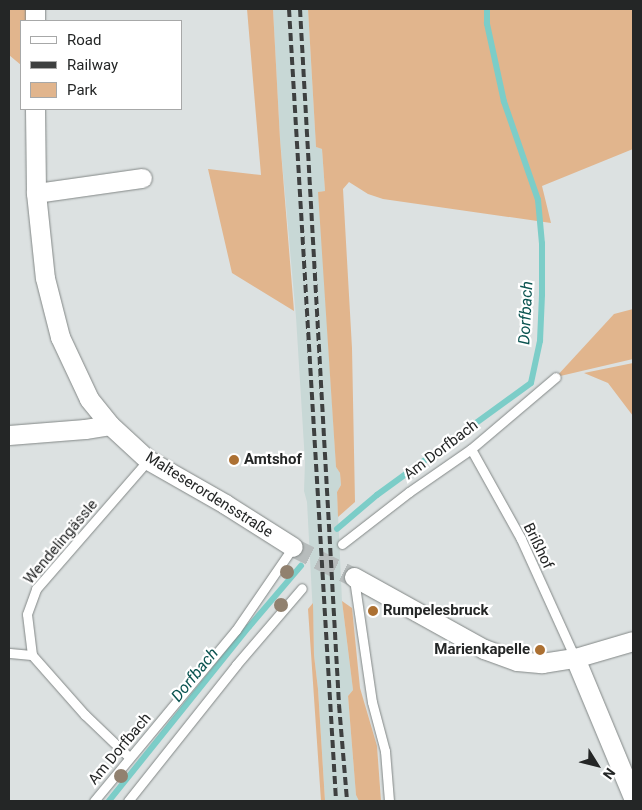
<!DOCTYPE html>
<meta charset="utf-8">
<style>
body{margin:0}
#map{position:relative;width:642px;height:810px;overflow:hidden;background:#dce1e1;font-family:Roboto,sans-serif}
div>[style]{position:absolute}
.built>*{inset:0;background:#c8d8d6}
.green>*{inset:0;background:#e1b58d}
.stream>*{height:5.5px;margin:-2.75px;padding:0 2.75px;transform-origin:2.75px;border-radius:2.75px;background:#7ccdc8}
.minor-tunnel>*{height:19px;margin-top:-9.5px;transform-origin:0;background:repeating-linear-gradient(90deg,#b7bcbc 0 19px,transparent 0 28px)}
.roads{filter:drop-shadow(0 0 1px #828786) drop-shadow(0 0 1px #828786)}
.service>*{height:9px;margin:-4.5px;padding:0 4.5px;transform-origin:4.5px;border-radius:4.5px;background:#fff}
.minor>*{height:19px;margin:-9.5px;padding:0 9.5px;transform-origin:9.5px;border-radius:9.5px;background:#fff}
.rail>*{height:4px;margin-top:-2px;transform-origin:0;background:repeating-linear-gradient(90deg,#3e4040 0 8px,transparent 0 12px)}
.trees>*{width:14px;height:14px;margin:-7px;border-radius:50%;background:#91816f}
.dots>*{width:14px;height:14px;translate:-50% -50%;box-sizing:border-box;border:2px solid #fff;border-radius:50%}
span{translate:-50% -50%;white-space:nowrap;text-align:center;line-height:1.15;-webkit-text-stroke:4.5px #fff;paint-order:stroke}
.street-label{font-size:15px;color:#242626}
.poi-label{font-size:15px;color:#242626;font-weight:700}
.left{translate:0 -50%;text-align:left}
.right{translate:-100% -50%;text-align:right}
.water-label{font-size:16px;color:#0b5451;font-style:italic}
.frame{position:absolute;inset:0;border:10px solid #242626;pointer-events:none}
.legend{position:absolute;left:20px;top:20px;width:162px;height:90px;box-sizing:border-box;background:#fff;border:1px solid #a7a8a8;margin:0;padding:6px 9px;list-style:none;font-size:15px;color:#242626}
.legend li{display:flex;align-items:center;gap:10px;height:25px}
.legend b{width:25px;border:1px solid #a7a8a8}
.north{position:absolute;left:572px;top:740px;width:50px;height:50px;-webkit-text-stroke:4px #fff;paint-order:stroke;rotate:126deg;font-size:14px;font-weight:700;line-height:20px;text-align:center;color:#242626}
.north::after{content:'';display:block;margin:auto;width:18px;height:22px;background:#242626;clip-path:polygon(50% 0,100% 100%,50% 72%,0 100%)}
</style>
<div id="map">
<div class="built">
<div style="clip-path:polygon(273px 9px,308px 9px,316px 147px,322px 149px,325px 191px,319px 192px,336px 467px,340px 473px,341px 485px,337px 492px,342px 601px,353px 690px,348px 696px,356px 795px,359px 801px,325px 801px,318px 689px,314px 655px,313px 615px,307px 502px,304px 491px,305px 462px,296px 317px,280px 139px)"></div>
</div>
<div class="green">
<div style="clip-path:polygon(9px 9px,28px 9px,28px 21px,21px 21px,21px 65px,9px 55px)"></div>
<div style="clip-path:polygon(247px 9px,273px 9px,280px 139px,294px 311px,232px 273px,208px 169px,261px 175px)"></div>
<div style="clip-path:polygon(308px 9px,633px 9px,633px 149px,542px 186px,551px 223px,383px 199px,368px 194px,349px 182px,343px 189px,352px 348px,355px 502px,338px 517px,337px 492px,341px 485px,340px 473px,336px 467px,318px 192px,325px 191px,322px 149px,316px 147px)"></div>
<div style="clip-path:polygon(633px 309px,633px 359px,556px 377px,614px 314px)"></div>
<div style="clip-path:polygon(633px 363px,633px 416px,608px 383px,584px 373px)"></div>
<div style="clip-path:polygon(342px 601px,352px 608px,360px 688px,377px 746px,381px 801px,359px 801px,356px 795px,348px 696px,353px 690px)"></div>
<div style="clip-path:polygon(313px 603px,314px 655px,318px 689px,325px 801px,321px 801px,308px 609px)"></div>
</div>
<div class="stream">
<div style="left:337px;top:529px;width:52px;rotate:-40.4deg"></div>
<div style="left:377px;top:495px;width:190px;rotate:-36deg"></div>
<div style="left:531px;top:383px;width:43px;rotate:-77.9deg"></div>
<div style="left:540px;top:341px;width:46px;rotate:-87.5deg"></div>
<div style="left:542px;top:295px;width:51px;rotate:-90deg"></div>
<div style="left:542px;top:244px;width:44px;rotate:-95.2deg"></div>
<div style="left:538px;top:200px;width:104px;rotate:-109.1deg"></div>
<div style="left:504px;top:102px;width:80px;rotate:-102.3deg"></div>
<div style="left:487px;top:24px;width:15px;rotate:-90deg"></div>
<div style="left:109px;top:801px;width:223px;rotate:-51.2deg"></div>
<div style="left:249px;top:627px;width:80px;rotate:-49.6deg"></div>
</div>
<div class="minor-tunnel">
<div style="left:293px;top:547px;width:68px;rotate:26.2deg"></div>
</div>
<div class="roads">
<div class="service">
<div style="left:471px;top:449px;width:103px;rotate:60.9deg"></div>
<div style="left:521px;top:539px;width:131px;rotate:65.6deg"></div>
<div style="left:342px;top:544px;width:85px;rotate:-37.8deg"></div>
<div style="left:409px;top:492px;width:75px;rotate:-34.7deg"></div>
<div style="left:471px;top:449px;width:111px;rotate:-40.3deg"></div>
<div style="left:354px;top:579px;width:124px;rotate:81.7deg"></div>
<div style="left:372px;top:702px;width:51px;rotate:75.1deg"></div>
<div style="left:385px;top:751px;width:50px;rotate:85.4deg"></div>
<div style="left:9px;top:653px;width:23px;rotate:5deg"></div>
<div style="left:129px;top:757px;width:61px;rotate:-136.3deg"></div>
<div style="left:85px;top:715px;width:80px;rotate:-131.5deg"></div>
<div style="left:32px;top:655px;width:41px;rotate:-97deg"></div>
<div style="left:27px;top:614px;width:27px;rotate:-70deg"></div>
<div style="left:36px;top:589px;width:171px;rotate:-49deg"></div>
<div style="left:94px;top:801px;width:222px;rotate:-50.3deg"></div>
<div style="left:236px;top:630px;width:101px;rotate:-55.5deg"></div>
<div style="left:128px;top:801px;width:174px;rotate:-51.5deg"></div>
<div style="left:236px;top:665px;width:101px;rotate:-49.4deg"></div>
</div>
<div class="minor">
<div style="left:35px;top:21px;width:12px;rotate:-90deg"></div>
<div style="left:35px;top:109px;width:84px;rotate:89.3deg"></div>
<div style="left:36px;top:193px;width:85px;rotate:84deg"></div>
<div style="left:45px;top:278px;width:61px;rotate:75.7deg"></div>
<div style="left:60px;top:337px;width:68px;rotate:64.9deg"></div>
<div style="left:89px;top:399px;width:33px;rotate:51deg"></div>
<div style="left:110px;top:425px;width:52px;rotate:42.6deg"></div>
<div style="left:148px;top:460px;width:89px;rotate:29.7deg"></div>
<div style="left:225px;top:504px;width:80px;rotate:32.3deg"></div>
<div style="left:36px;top:193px;width:107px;rotate:-8.1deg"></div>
<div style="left:9px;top:435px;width:76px;rotate:-4.5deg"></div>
<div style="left:85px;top:429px;width:25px;rotate:-9deg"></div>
<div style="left:354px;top:577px;width:149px;rotate:29deg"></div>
<div style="left:484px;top:649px;width:35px;rotate:20deg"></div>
<div style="left:517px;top:661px;width:25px;rotate:5deg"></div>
<div style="left:542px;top:663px;width:33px;rotate:-9deg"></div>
<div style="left:575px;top:658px;width:60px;rotate:-16.3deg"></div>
<div style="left:575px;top:658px;width:151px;rotate:67.4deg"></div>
</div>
</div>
<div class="rail">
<div style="left:289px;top:9px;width:793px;rotate:86.6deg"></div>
<div style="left:300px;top:9px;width:697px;rotate:86.79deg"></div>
<div style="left:339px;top:705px;width:96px;rotate:85.2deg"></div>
</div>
<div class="trees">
<div style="left:287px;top:572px"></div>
<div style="left:281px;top:605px"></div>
<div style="left:121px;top:776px"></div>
</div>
<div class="dots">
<div style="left:234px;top:460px;background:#ac7032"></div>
<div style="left:373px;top:611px;background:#ac7032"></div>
<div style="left:540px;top:650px;background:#ac7032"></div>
</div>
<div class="street-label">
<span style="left:441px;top:450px;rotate:-37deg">Am Dorfbach</span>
<span style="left:209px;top:495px;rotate:32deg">Malteserordensstraße</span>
<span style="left:61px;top:542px;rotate:-50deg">Wendelingässle</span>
<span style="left:538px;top:546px;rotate:64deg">Brißhof</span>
<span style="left:120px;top:749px;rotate:-50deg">Am Dorfbach</span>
</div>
<div class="poi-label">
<span class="left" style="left:244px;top:460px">Amtshof</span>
<span class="left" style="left:383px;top:611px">Rumpelesbruck</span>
<span class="right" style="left:530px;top:650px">Marienkapelle</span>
</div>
<div class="water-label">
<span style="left:526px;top:313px;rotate:-87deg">Dorfbach</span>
<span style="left:195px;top:675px;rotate:-51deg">Dorfbach</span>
</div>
<div class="frame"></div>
<ul class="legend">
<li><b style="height:6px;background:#fff"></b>Road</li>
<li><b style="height:6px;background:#3e4040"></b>Railway</li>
<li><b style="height:14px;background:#e1b58d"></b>Park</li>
</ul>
<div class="north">N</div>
</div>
